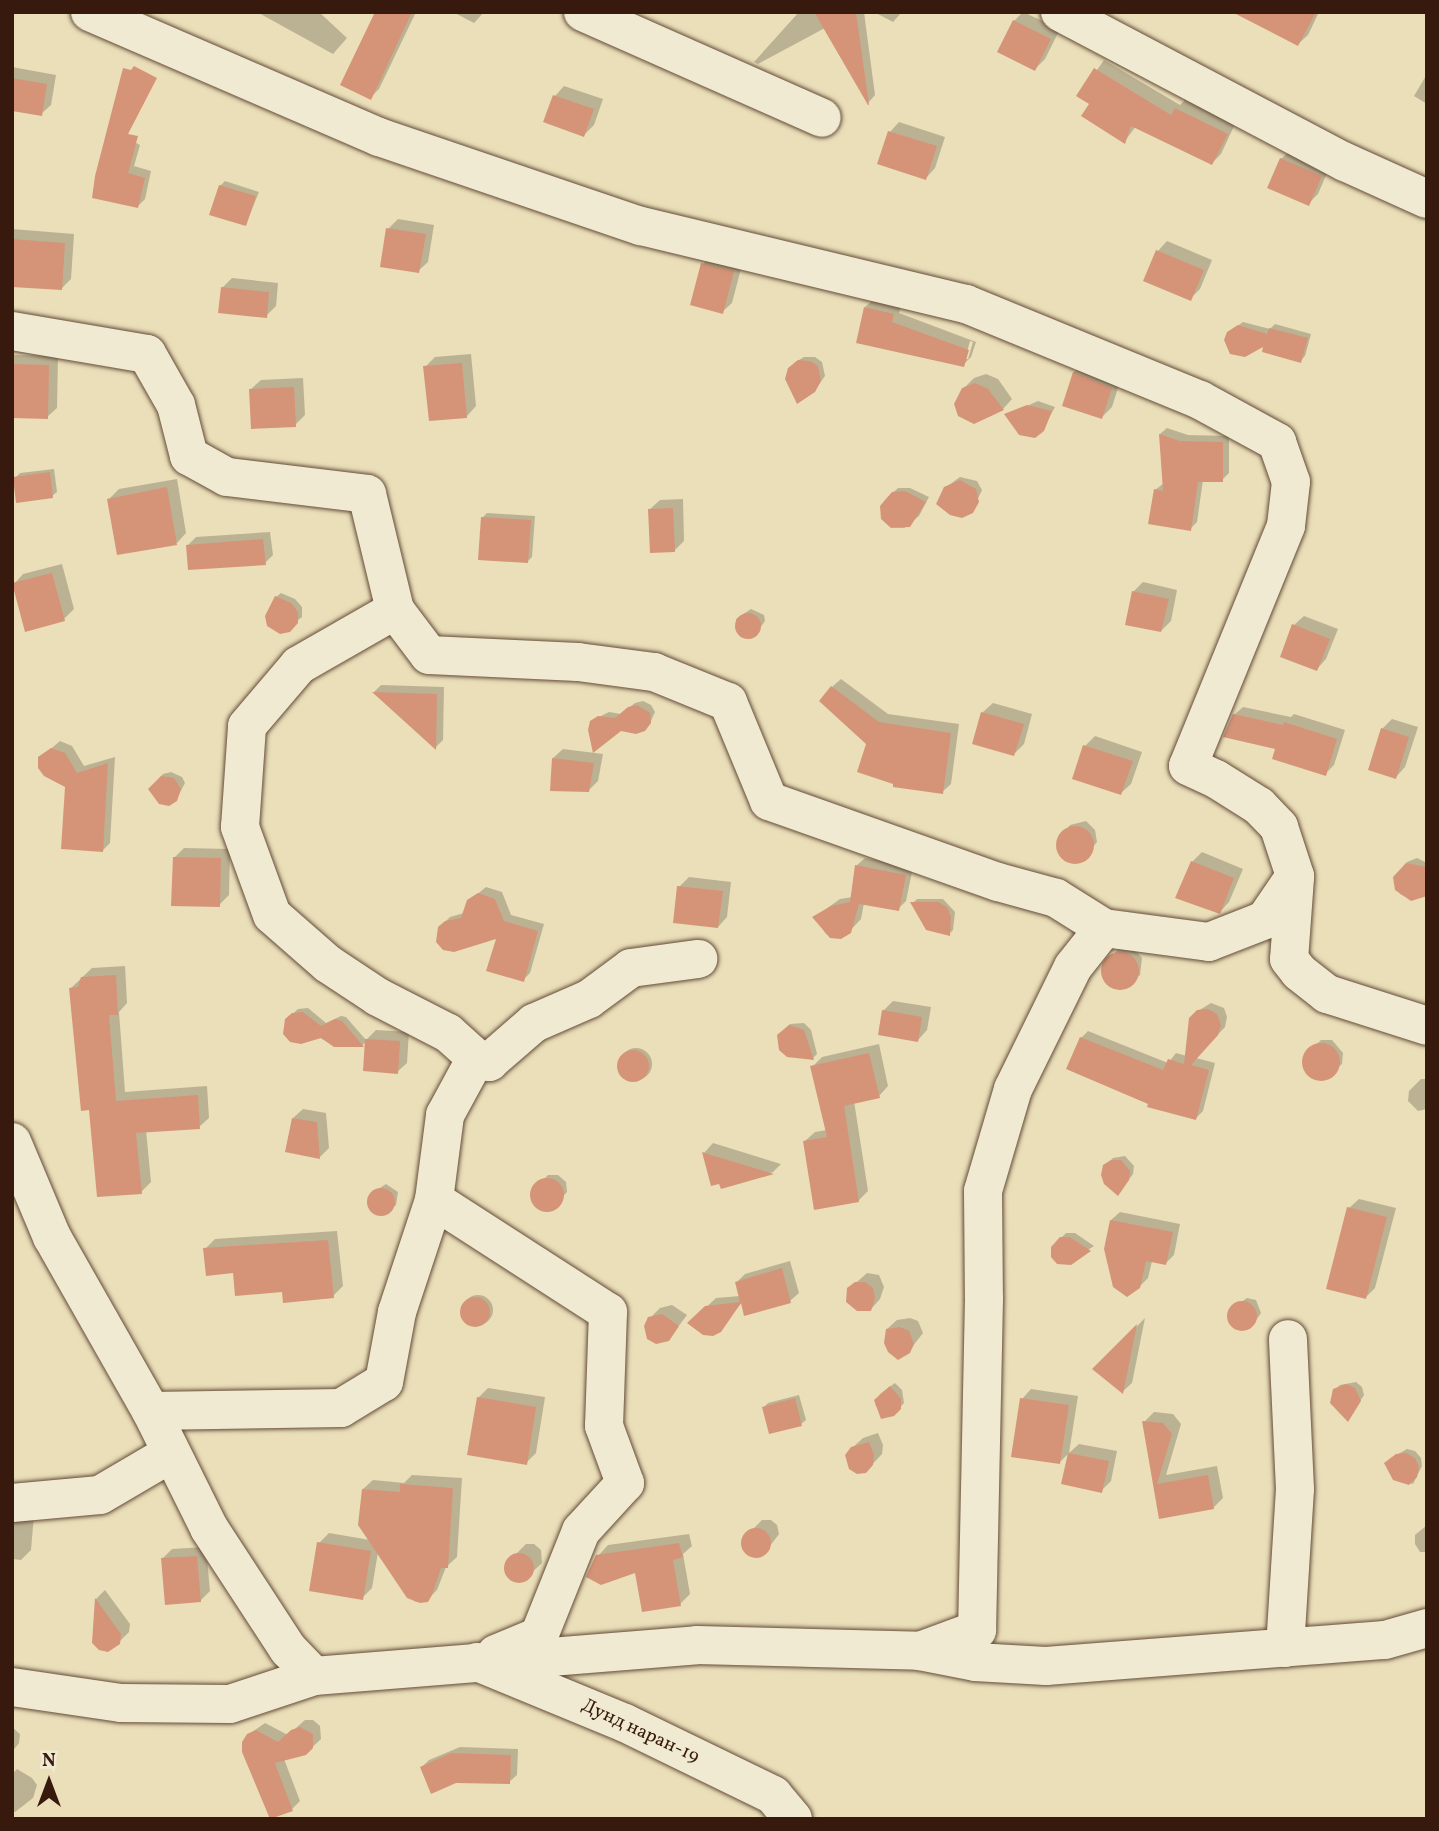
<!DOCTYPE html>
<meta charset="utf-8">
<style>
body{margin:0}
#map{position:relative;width:1439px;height:1831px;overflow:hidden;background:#eadfb9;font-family:Vollkorn,serif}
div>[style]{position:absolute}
.shadow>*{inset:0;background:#0003}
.round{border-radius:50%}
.building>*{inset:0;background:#d59478}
.roads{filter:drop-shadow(0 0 2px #644b38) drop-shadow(0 0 2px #644b38)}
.minor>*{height:38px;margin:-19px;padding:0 19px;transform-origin:19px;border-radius:19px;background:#f1ead2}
.tertiary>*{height:38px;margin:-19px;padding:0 19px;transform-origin:19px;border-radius:19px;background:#f1ead2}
span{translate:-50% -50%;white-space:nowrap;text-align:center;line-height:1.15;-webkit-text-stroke:6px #f1ead2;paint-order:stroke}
.street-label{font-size:19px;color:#371a0d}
.frame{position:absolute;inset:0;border:14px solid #371a0d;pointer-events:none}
.north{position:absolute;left:14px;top:1747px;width:70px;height:70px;-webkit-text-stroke:5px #f1ead2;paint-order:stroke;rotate:0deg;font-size:19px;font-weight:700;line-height:28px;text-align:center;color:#371a0d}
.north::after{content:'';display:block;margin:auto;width:24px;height:32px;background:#371a0d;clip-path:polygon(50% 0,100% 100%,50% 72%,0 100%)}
</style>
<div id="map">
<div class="shadow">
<div style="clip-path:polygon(257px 12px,319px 12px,347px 38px,333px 54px)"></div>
<div style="clip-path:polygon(386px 12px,416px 12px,379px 89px,370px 98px)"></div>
<div style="clip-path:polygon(453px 12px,484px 12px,474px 23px)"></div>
<div style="clip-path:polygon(799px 12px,864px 12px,875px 95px,868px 103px,825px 28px,758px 64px,754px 62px)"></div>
<div style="clip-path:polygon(874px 12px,902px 12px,893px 22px)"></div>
<div style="clip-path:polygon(1023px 12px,1060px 29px,1045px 59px,1035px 69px,1014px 21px)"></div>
<div style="clip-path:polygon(1270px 12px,1319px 12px,1308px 35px,1298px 44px)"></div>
<div style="clip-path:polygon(1104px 60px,1180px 105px,1185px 100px,1235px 124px,1221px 154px,1212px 163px,1136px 126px,1125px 141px,1091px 103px,1079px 96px)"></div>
<div style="clip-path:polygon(12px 67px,56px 75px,51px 105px,41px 114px,12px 110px)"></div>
<div style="clip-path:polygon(1427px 74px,1427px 104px,1414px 96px)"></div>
<div style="clip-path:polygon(564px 86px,603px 99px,594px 125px,584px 135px,555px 96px)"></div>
<div style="clip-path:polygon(899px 122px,945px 137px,935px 168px,926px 178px,890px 132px)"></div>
<div style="clip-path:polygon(114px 131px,140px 145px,134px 166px,151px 171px,145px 199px,138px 206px)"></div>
<div style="clip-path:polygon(1291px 150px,1330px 166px,1318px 194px,1308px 204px,1281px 159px)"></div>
<div style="clip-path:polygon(225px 181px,259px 192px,246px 224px,220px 186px)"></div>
<div style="clip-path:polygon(398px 219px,434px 225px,428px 262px,418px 271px,388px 229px)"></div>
<div style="clip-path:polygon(12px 229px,74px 234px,71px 279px,61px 289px,12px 285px)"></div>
<div style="clip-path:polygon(1167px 241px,1212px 260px,1200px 289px,1190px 299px,1158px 251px)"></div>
<div style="clip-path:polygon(713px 254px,743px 261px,732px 303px,722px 312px,703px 264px)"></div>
<div style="clip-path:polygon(232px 278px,278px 283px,276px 306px,266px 316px,222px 288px)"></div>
<div style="clip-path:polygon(evenodd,874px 299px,901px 306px,899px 313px,976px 342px,971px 357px,963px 365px,865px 307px,874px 299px,970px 341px,973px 342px,968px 359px,965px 359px,970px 341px)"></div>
<div style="clip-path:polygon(1243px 322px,1270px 329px,1275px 324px,1311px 334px,1305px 356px,1300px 361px,1266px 343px,1228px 333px)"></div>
<div style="clip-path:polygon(471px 354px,476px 406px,467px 416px,425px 367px,435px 357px)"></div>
<div style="clip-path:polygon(12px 355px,58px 356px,57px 408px,47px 417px,12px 417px)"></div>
<div style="clip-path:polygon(804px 357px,815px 357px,822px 362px,825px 376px,814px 391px,794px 363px)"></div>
<div style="clip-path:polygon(1084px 363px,1121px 378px,1112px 407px,1102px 417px,1064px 405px,1074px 372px)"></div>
<div style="clip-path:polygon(986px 374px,998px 379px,1012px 399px,1003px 409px,963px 389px,974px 378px)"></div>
<div style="clip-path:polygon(303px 378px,305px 415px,295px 425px,251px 389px,261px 380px)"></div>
<div style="clip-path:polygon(1038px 401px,1055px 407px,1043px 429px,1006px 415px)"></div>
<div style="clip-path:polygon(1167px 428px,1188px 435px,1229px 436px,1229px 473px,1222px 480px,1203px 480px,1197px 522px,1190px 529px,1155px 490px,1164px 483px,1160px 434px)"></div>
<div style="clip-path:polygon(54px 469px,57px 492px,52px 496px,15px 478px,20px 473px)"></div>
<div style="clip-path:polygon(960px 477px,977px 481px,982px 490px,972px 511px,945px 488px)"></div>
<div style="clip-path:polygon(177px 479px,186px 533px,177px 543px,109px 499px,119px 489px)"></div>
<div style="clip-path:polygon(898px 488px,910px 488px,929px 497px,919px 516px,904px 528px,892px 527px,881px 512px,884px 501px)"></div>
<div style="clip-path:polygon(683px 499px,684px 541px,674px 551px,650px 509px,660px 500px)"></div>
<div style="clip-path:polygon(487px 513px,535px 516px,532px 557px,527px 562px,482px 518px)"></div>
<div style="clip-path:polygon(270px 532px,273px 555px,265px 563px,188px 545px,196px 537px)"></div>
<div style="clip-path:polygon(62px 564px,74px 609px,64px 619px,14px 584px,23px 574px)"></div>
<div style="clip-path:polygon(1143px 582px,1177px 590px,1171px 621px,1161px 631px,1133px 592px)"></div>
<div style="clip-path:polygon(281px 593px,295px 599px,302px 607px,302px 617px,297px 621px,276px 597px)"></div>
<div style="clip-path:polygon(751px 609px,764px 615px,765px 621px,752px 639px,737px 631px,736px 619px)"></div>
<div style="clip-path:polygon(1304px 616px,1338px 629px,1326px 659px,1317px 669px,1294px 625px)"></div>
<div style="clip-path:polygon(841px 679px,888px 714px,959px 724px,951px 784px,942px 792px,832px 687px)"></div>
<div style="clip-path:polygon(381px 685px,444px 687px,443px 740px,436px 747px,374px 692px)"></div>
<div style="clip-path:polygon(643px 701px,651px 705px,655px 712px,649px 725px,620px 729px,595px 719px,609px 712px,621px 714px,635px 703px)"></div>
<div style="clip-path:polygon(993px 703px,1032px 714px,1024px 744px,1014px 754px,974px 742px,983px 712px)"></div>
<div style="clip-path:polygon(1243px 707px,1291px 717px,1294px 714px,1345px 730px,1334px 765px,1325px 774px,1277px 748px,1234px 715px)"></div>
<div style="clip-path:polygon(1392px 719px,1418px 727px,1405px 767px,1396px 777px,1382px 729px)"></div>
<div style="clip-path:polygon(1095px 736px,1142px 752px,1131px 784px,1121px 793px,1085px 746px)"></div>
<div style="clip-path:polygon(60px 741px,72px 746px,84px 766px,115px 757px,110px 843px,103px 850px,67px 786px,40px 758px)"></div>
<div style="clip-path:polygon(563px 749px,603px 754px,598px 781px,588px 791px,553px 758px)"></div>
<div style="clip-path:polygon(171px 772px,182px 777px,185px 783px,176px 800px,150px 789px,163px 774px)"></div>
<div style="clip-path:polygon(1086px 821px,1095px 830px,1097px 842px,1082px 861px,1071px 862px,1061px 856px,1058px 840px,1070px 825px)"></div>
<div style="clip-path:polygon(184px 848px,230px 849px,229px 895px,219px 905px,174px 858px)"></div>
<div style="clip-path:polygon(1202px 852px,1243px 869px,1229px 902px,1220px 912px,1192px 862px)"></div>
<div style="clip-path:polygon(865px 858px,913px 867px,906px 901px,898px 909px,864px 903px,861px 919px,845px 936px,835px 938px,826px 934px,815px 917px,840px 899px,853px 897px,857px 865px)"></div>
<div style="clip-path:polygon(1417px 858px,1427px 863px,1427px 892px,1411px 899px,1400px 894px,1395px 877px,1407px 862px)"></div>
<div style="clip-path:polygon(689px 877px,731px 882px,727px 917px,718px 927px,679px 887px)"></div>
<div style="clip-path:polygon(486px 887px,502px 892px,511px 915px,544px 924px,530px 973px,523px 980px,498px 936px,443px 924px,450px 917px,464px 913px,469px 901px)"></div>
<div style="clip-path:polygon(917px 899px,943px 899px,955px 912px,953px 930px,949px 934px,913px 903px)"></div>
<div style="clip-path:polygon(1119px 948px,1135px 950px,1142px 958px,1140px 975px,1125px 987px,1113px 987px,1104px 979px,1102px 968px)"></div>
<div style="clip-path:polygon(125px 966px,127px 1003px,119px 1012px,125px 1092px,207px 1086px,209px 1118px,199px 1127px,146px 1130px,151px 1182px,141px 1192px,91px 1108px,71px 988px,92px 968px)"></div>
<div style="clip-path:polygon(893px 1001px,931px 1007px,927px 1030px,918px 1040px,883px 1011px)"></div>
<div style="clip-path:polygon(1211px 1003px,1224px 1008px,1227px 1017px,1225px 1027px,1196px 1058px,1215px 1063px,1203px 1111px,1196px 1118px,1150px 1103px,1081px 1038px,1088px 1031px,1168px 1063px,1176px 1053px,1187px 1056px,1198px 1011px)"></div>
<div style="clip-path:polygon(308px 1008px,326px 1023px,341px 1016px,346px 1017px,366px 1040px,376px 1030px,409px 1032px,407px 1063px,397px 1072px,366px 1041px,363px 1045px,334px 1045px,286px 1020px,298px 1009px)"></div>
<div style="clip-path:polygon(804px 1023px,811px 1030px,817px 1054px,813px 1058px,785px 1029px,790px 1024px)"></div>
<div style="clip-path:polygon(1321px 1040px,1332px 1040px,1343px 1053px,1342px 1064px,1323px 1079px,1312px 1077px,1305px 1069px,1304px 1057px)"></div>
<div style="clip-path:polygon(879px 1044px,888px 1086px,879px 1096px,854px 1101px,868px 1191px,858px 1201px,805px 1141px,815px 1132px,827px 1130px,812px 1067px,822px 1057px)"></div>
<div class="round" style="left:620px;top:1048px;width:32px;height:32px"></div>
<div style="clip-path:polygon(1421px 1079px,1427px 1079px,1427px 1109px,1418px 1111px,1408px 1101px,1409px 1091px)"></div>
<div style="clip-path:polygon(303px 1109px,326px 1113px,329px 1148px,320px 1157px,293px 1118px)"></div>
<div style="clip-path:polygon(713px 1143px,781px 1164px,773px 1172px,722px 1187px,704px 1153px)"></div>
<div style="clip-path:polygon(1125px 1156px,1134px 1166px,1133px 1174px,1122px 1189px,1108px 1163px,1113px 1158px)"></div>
<div style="clip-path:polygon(548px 1175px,558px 1175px,566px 1182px,567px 1192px,552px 1209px,538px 1207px,532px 1200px,532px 1191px)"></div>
<div style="clip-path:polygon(386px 1184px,398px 1192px,396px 1205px,384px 1214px,374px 1213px,368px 1202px,372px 1193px)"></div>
<div style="clip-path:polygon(1359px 1199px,1396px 1208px,1375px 1288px,1365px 1298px,1349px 1208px)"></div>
<div style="clip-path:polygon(1120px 1212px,1180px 1224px,1174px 1255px,1166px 1263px,1152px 1261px,1148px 1278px,1139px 1287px,1111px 1220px)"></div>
<div style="clip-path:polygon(337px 1231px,343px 1286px,333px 1296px,283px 1290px,205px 1249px,215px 1239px)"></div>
<div style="clip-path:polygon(1066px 1233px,1075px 1233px,1094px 1246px,1067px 1264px,1052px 1247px)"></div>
<div style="clip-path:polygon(790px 1261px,799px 1293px,790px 1301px,742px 1302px,720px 1330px,698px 1315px,716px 1298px,740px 1296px,737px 1282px,745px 1274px)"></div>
<div style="clip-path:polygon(867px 1273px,879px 1275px,884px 1287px,880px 1299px,871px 1309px,849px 1289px)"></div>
<div class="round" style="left:463px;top:1295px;width:30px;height:30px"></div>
<div style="clip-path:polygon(1247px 1298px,1256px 1300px,1261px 1313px,1252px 1326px,1243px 1330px,1235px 1328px,1229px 1322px,1231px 1309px)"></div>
<div style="clip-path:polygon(672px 1305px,687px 1315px,675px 1331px,650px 1318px,660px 1308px)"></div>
<div style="clip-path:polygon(910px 1318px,918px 1321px,923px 1333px,909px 1351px,887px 1329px,897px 1320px)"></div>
<div style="clip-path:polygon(1145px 1318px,1132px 1383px,1122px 1392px,1095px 1369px)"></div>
<div style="clip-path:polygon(1356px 1382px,1362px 1387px,1364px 1395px,1348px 1420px,1335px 1390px,1340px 1385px)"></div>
<div style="clip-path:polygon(895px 1383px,902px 1390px,904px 1403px,894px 1414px,882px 1417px,875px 1404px,880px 1394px)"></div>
<div style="clip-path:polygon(488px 1388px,545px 1397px,536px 1453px,526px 1463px,478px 1398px)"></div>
<div style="clip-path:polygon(1031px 1389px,1078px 1396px,1069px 1453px,1060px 1462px,1022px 1399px)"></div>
<div style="clip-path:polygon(799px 1395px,806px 1420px,801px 1424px,764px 1407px,768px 1403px)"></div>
<div style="clip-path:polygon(1154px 1412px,1173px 1414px,1181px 1424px,1166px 1475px,1217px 1466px,1223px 1498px,1213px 1508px,1161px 1517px,1144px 1422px)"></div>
<div style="clip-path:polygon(878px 1433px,883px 1445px,882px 1454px,866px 1471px,852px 1448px,863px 1438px)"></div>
<div style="clip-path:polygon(1079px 1444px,1117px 1451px,1111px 1481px,1101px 1491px,1069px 1453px)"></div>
<div style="clip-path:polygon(1407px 1449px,1415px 1451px,1421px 1458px,1422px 1466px,1413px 1484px,1394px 1479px,1391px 1458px)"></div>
<div style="clip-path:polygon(412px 1475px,462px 1478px,457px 1557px,446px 1567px,437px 1590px,427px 1600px,416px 1602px,408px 1597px,378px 1552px,372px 1588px,362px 1598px,319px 1543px,329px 1533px,370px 1540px,363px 1489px,373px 1480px,404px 1483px)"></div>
<div style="clip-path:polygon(12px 1513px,34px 1515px,31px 1550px,21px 1560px,12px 1559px)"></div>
<div style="clip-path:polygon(762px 1520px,771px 1520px,777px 1525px,779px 1534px,764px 1554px,753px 1556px,743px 1547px,743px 1539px)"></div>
<div style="clip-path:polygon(1427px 1525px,1427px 1552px,1420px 1552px,1415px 1544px,1415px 1535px)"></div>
<div style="clip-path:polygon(689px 1534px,692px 1546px,683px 1554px,690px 1594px,680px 1604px,637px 1571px,598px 1556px,608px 1545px)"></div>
<div style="clip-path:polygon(526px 1544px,534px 1544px,541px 1550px,542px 1563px,525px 1579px,512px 1579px,507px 1573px,506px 1564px)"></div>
<div style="clip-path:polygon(206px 1547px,210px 1591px,200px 1601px,162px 1559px,172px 1549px)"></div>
<div style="clip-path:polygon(105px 1590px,130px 1624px,129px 1632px,112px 1649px,94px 1642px,96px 1599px)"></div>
<div style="clip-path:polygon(305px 1720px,313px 1720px,320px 1726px,321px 1739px,305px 1754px,284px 1759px,300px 1801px,292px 1809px,248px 1735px,265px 1723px,288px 1735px)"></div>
<div style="clip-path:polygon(12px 1727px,20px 1734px,19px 1743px,12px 1752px)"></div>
<div style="clip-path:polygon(460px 1747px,518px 1749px,517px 1775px,509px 1782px,422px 1767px,429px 1760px)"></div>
<div style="clip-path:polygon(17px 1769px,32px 1778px,37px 1785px,33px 1798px,15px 1812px,12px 1811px,12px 1774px)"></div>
</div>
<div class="building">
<div style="clip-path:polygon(375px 12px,412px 12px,371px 100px,340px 85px)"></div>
<div style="clip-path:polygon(814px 12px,856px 12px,869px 105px,868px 105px)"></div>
<div style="clip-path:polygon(1232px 12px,1316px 12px,1298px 46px)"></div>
<div style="clip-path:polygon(1013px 20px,1051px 39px,1035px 71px,997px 52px)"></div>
<div style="clip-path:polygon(134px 66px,157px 78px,128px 134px,138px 136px,128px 173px,145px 178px,138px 208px,92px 198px,95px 176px,123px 68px,131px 70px)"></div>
<div style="clip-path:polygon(1094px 68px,1171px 115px,1175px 108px,1228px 134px,1212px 165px,1131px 126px,1125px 144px,1081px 116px,1089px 104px,1076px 96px)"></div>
<div style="clip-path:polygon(12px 78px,47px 84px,42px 116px,12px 111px)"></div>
<div style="clip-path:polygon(553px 95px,594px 109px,584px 137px,543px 122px)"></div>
<div style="clip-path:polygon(888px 131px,937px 146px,926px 180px,877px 164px)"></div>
<div style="clip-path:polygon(1280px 158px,1322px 176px,1309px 206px,1267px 188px)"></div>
<div style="clip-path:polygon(219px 185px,256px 196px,246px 226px,209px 215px)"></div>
<div style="clip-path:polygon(386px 228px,426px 234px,419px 273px,380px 267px)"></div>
<div style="clip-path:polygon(12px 239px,65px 243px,62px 290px,12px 287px)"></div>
<div style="clip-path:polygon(1156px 250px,1204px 270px,1191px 301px,1143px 281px)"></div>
<div style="clip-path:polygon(701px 263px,734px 271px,723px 314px,690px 305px)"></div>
<div style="clip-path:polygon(221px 287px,269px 292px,267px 318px,218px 313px)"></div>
<div style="clip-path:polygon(864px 307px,894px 314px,892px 322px,969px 350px,964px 367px,856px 343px)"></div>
<div style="clip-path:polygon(1238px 325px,1267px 334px,1269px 328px,1308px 338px,1301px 363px,1262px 352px,1263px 347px,1245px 357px,1230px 354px,1224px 340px,1227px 332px)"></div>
<div style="clip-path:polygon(798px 360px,810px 361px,818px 366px,821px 381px,815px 392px,797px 404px,785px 379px,788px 368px)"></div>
<div style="clip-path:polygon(462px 363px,467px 418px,429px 421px,423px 366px)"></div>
<div style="clip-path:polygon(12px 364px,49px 365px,48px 419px,12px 418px)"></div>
<div style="clip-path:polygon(1073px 372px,1112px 388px,1102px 419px,1062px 406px)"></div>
<div style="clip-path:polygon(975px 383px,988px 389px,1004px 410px,974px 424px,958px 416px,954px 404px,962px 388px)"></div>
<div style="clip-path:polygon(294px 387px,296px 427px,251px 429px,249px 389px)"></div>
<div style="clip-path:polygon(1027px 405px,1052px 411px,1044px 431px,1035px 438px,1019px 435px,1004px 414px)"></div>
<div style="clip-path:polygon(1159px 434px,1180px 441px,1223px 442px,1223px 482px,1198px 482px,1191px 531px,1148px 524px,1154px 489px,1163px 491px)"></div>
<div style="clip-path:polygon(50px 472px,53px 498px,16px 503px,13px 477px)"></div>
<div style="clip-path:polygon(960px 480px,976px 489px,979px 502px,973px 513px,962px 518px,950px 515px,936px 504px,944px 487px)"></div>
<div style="clip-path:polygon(167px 487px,177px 545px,117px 555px,107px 499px)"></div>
<div style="clip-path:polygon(905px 491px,926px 502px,910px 527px,891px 528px,881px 519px,880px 506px,892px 492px)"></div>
<div style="clip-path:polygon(673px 508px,675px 552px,650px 553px,648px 509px)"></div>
<div style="clip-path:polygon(481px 517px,531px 520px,528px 563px,478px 560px)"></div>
<div style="clip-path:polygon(263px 539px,266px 565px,188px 570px,186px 545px)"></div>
<div style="clip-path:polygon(52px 573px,65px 621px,25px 632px,12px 583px)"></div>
<div style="clip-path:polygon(1132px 591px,1169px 599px,1161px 632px,1125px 625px)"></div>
<div style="clip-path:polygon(275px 596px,291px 603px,298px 612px,298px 623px,290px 632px,280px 634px,267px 626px,265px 616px)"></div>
<div class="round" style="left:735px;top:613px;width:26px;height:26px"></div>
<div style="clip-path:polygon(1292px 624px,1330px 639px,1317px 671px,1280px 657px)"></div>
<div style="clip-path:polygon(831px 686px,879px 722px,951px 733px,943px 794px,893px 787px,893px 784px,857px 772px,866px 744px,819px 701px)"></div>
<div style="clip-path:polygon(372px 692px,437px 694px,436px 750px)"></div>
<div style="clip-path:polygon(637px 705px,650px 713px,651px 723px,645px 731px,636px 734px,621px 731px,593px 753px,588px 730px,590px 721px,598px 716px,615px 718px,628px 707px)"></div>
<div style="clip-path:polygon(981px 712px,1024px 724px,1014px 756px,972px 744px)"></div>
<div style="clip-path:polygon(1233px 714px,1283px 725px,1284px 722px,1337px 739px,1326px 776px,1272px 759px,1275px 749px,1223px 737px)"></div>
<div style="clip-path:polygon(1381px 728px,1409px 737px,1396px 779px,1368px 770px)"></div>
<div style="clip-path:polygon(1083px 745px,1133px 761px,1121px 795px,1072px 779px)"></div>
<div style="clip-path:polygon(51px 748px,65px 753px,77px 773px,108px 763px,103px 852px,61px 849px,65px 787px,44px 776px,38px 768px,38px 757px)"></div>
<div style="clip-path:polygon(552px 758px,594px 763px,589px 792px,550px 791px)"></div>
<div style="clip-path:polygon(161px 776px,174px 778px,181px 789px,177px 801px,169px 806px,159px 804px,148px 789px)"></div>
<div class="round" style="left:1056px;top:826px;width:38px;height:38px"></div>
<div style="clip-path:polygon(173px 857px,221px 858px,220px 907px,171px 906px)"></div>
<div style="clip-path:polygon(1191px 861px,1234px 878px,1220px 914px,1175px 898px)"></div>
<div style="clip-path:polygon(1406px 863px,1427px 867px,1427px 896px,1411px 901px,1395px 890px,1393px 877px)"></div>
<div style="clip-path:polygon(855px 865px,906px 875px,899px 911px,859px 904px,851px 933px,841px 939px,830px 938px,812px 917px,831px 906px,850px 902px)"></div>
<div style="clip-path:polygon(677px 886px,723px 891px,718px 928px,673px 923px)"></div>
<div style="clip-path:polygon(478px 893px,495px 899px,504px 921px,538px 931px,524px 982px,486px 971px,496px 939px,454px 952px,443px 950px,436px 942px,438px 927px,445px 921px,461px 918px,467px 900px)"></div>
<div style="clip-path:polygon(910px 902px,938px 902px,947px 907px,951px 917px,950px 936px,926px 930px)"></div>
<div class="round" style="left:1101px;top:952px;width:38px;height:38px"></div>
<div style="clip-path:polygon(116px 975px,118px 1015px,109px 1015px,116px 1101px,198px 1095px,200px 1129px,136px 1133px,142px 1194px,97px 1197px,89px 1110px,81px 1111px,69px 988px,78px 987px,81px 977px)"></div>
<div style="clip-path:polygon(1208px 1009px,1217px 1014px,1221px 1025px,1218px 1035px,1191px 1065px,1209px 1070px,1196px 1120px,1147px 1107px,1148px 1104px,1066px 1069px,1080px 1037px,1163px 1070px,1168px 1059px,1184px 1064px,1189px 1018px,1197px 1010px)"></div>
<div style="clip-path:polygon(882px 1010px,922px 1017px,918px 1042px,878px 1035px)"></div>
<div style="clip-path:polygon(303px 1012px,321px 1026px,335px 1019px,342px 1021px,364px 1047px,334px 1047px,321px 1038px,301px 1044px,290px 1042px,283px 1034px,285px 1019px,292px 1013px)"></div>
<div style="clip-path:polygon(789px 1025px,804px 1030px,814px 1060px,787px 1057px,779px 1050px,777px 1035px)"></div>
<div style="clip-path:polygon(365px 1039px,400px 1041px,398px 1074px,363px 1071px)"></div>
<div class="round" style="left:1302px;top:1043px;width:38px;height:38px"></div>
<div class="round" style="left:617px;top:1050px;width:32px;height:32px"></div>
<div style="clip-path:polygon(869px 1053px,880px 1098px,844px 1106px,859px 1202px,814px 1210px,803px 1141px,827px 1137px,810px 1066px)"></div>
<div style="clip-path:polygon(292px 1118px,317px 1122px,320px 1159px,285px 1152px)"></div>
<div style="clip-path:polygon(702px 1152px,711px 1155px,774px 1174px,721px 1189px,719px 1184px,711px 1186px)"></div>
<div style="clip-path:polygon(1111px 1160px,1121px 1160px,1130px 1171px,1129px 1180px,1118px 1196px,1104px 1184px,1101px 1175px,1103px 1165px)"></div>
<div class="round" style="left:530px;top:1178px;width:34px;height:34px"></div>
<div class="round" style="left:367px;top:1188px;width:28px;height:28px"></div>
<div style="clip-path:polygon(1347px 1207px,1387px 1217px,1366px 1299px,1326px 1289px)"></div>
<div style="clip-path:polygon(1110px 1220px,1173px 1232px,1166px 1265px,1146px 1261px,1140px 1288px,1127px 1297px,1113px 1287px,1104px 1249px)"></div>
<div style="clip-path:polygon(1060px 1237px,1070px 1237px,1091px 1251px,1071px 1265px,1057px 1264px,1051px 1257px,1051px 1247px)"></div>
<div style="clip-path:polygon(328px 1240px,334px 1298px,283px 1303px,282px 1292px,235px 1296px,233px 1273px,206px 1276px,203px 1248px)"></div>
<div style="clip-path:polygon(782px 1268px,791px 1303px,744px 1316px,741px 1303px,721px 1332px,713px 1336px,703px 1335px,687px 1323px,705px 1306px,740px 1302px,735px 1282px)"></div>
<div style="clip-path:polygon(855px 1282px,865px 1282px,873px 1288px,875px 1298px,871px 1311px,857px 1311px,846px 1302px,847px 1288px)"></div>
<div class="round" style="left:460px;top:1297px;width:30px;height:30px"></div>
<div class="round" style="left:1227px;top:1301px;width:30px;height:30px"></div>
<div style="clip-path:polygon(662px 1314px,679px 1326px,669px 1341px,656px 1344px,647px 1339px,644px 1326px,648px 1317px)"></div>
<div style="clip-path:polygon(1137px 1324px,1123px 1394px,1092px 1369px)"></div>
<div style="clip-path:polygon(900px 1327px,909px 1331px,914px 1344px,910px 1353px,898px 1360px,888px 1352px,884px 1343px,886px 1329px)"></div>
<div style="clip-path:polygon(1346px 1384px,1355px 1388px,1361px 1401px,1348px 1422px,1330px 1403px,1333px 1389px)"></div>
<div style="clip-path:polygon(890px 1386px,901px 1399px,901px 1409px,894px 1416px,881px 1419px,874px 1400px)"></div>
<div style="clip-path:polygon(477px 1397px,536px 1407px,527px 1465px,467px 1455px)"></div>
<div style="clip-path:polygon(795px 1398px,802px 1426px,769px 1434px,762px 1407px)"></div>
<div style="clip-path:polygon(1020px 1398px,1069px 1405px,1060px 1464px,1011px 1457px)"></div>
<div style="clip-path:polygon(1142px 1421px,1163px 1423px,1172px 1434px,1157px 1484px,1208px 1475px,1214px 1509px,1159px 1519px)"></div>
<div style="clip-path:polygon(869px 1442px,874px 1455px,873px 1465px,866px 1473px,857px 1474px,849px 1469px,845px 1455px,851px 1447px)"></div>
<div style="clip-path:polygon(1068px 1453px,1109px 1461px,1102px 1493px,1061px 1484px)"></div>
<div style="clip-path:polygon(1406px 1453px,1415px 1458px,1419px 1467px,1417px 1477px,1409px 1485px,1393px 1480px,1384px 1463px,1396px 1454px)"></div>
<div style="clip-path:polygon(400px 1484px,453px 1488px,448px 1568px,441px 1568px,432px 1595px,428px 1602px,420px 1603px,407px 1598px,358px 1525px,362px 1489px,400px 1492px)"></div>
<div class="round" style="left:741px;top:1528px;width:30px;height:30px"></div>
<div style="clip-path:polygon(317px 1542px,371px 1551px,363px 1600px,309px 1591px)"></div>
<div style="clip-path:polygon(679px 1543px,683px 1557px,673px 1560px,681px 1606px,642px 1612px,635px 1573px,601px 1585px,586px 1577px,596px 1555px)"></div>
<div class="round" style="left:504px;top:1553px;width:30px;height:30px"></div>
<div style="clip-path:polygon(197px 1556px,201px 1602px,165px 1605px,161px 1558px)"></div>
<div style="clip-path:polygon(95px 1598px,121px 1634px,120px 1644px,108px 1652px,99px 1650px,92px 1643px)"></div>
<div style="clip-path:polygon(300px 1727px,313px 1734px,313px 1748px,306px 1755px,275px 1763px,293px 1811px,270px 1819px,242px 1752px,242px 1742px,247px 1734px,256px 1730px,278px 1742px,291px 1730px)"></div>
<div style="clip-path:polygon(451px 1753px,511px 1755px,510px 1784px,456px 1783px,431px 1794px,420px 1767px)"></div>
</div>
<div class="roads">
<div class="minor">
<div style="left:90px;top:12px;width:315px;rotate:23.4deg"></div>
<div style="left:379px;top:137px;width:277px;rotate:18.8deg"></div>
<div style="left:641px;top:226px;width:334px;rotate:13.5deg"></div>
<div style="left:966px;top:304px;width:253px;rotate:22.3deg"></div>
<div style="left:1200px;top:400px;width:88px;rotate:28.6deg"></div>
<div style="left:1277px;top:442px;width:42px;rotate:70.7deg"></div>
<div style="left:1291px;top:482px;width:44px;rotate:96.5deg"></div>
<div style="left:1286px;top:526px;width:259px;rotate:112.2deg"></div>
<div style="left:1188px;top:766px;width:31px;rotate:25deg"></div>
<div style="left:1216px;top:779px;width:51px;rotate:32.1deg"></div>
<div style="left:1259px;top:806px;width:29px;rotate:46deg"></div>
<div style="left:1279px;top:827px;width:52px;rotate:71.9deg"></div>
<div style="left:1295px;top:876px;width:53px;rotate:124.3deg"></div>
<div style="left:1265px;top:920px;width:60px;rotate:158.6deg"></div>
<div style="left:1209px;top:942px;width:106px;rotate:-172.4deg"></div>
<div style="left:1104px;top:928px;width:50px;rotate:128.5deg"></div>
<div style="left:1073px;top:967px;width:136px;rotate:116.2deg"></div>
<div style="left:1013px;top:1089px;width:106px;rotate:106.4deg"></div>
<div style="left:983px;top:1191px;width:108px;rotate:89.5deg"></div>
<div style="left:984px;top:1299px;width:331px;rotate:91.2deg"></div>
<div style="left:977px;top:1630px;width:61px;rotate:159.8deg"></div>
<div style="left:583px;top:12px;width:261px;rotate:23.9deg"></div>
<div style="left:1060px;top:12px;width:322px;rotate:27.8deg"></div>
<div style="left:1345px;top:162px;width:90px;rotate:24.3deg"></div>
<div style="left:12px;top:331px;width:137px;rotate:9.7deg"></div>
<div style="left:147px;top:354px;width:59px;rotate:60.4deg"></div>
<div style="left:176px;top:405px;width:53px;rotate:75.7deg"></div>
<div style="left:189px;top:456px;width:43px;rotate:28.9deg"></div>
<div style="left:227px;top:477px;width:141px;rotate:6.9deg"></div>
<div style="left:367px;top:494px;width:119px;rotate:76.4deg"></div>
<div style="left:395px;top:610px;width:56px;rotate:52.9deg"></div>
<div style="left:429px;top:655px;width:149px;rotate:2.7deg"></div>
<div style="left:578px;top:662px;width:77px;rotate:7.5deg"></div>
<div style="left:654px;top:672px;width:80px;rotate:22.1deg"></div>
<div style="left:728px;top:702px;width:107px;rotate:67.5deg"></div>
<div style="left:769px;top:801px;width:243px;rotate:19.5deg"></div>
<div style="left:998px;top:882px;width:60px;rotate:15.4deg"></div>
<div style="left:1056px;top:898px;width:57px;rotate:32deg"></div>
<div style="left:1295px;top:878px;width:81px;rotate:94.2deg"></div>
<div style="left:1289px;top:959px;width:16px;rotate:52deg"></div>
<div style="left:1299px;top:972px;width:36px;rotate:38deg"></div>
<div style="left:1327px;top:994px;width:105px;rotate:17.7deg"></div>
<div style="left:476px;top:1058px;width:14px;rotate:17deg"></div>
<div style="left:489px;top:1062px;width:60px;rotate:-40.9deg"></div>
<div style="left:534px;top:1023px;width:60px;rotate:-23.6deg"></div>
<div style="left:589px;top:999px;width:52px;rotate:-36.4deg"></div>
<div style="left:631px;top:968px;width:68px;rotate:-7.7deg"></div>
<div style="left:12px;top:1142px;width:103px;rotate:67.2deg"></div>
<div style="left:52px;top:1237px;width:200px;rotate:60.4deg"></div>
<div style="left:151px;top:1411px;width:131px;rotate:63.6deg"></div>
<div style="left:209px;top:1528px;width:145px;rotate:56.9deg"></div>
<div style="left:288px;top:1649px;width:37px;rotate:46deg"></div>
<div style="left:314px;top:1676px;width:384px;rotate:-4.6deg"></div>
<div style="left:697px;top:1645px;width:223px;rotate:1.5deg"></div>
<div style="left:920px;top:1651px;width:56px;rotate:11.3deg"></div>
<div style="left:975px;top:1662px;width:71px;rotate:3.2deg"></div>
<div style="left:1046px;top:1666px;width:340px;rotate:-4.4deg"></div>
<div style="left:1385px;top:1640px;width:44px;rotate:-15.9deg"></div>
<div style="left:434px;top:1200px;width:207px;rotate:32.8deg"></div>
<div style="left:608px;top:1312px;width:114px;rotate:92deg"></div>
<div style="left:604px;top:1426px;width:61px;rotate:69.8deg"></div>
<div style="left:625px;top:1483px;width:65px;rotate:132.5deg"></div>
<div style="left:581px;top:1531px;width:113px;rotate:111.8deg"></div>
<div style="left:539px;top:1636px;width:47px;rotate:157.3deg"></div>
<div style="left:151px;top:1411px;width:190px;rotate:-0.9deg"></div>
<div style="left:341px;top:1408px;width:50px;rotate:-31.2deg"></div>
<div style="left:384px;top:1382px;width:71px;rotate:-79.5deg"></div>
<div style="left:397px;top:1312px;width:118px;rotate:-71.7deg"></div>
<div style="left:434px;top:1200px;width:86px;rotate:-82.6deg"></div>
<div style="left:445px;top:1115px;width:65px;rotate:-61.5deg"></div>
<div style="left:476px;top:1058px;width:38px;rotate:-138deg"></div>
<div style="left:448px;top:1033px;width:79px;rotate:-152.8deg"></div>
<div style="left:378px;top:997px;width:60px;rotate:-146.6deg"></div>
<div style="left:328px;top:964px;width:74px;rotate:-138.8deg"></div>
<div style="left:272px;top:915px;width:94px;rotate:-110deg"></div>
<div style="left:240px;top:827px;width:101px;rotate:-86deg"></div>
<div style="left:247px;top:726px;width:80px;rotate:-49.6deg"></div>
<div style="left:299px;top:665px;width:111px;rotate:-29.8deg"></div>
<div style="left:12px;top:1503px;width:88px;rotate:-5.2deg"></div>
<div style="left:100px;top:1495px;width:81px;rotate:-30.4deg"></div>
<div style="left:1285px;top:1648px;width:159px;rotate:-86.4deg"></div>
<div style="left:1295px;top:1489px;width:150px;rotate:-92.7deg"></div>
<div style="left:12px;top:1687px;width:110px;rotate:8.4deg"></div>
<div style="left:121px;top:1703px;width:109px;rotate:0.5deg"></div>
<div style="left:230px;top:1704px;width:89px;rotate:-18.4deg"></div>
</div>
<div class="tertiary">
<div style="left:477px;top:1662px;width:160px;rotate:22.4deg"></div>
<div style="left:625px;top:1723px;width:165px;rotate:25.9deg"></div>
<div style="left:773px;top:1795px;width:31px;rotate:50deg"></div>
</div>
</div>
<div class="street-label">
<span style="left:640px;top:1732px;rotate:25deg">Дунд наран-19</span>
</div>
<div class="frame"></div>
<div class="north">N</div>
</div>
